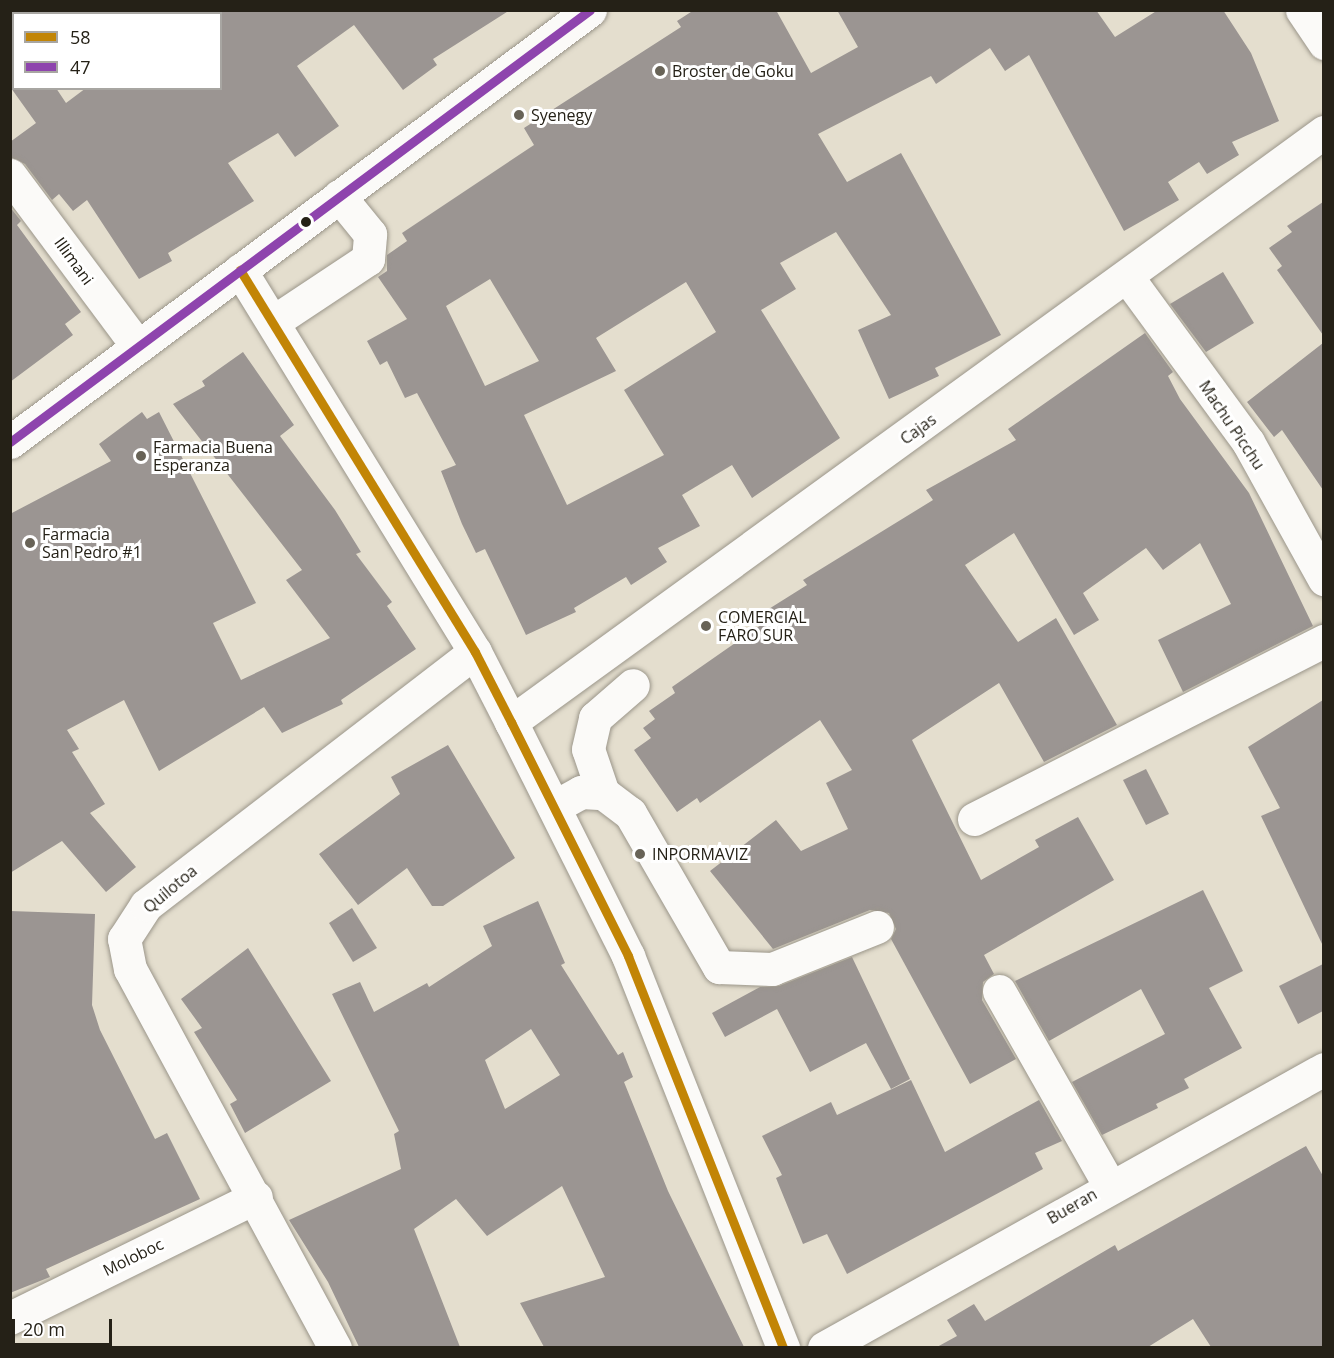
<!DOCTYPE html>
<style>
body{margin:0}
#map{position:relative;width:1334px;height:1358px;overflow:hidden;background:#e4dece;font-family:"Open Sans",sans-serif}
div>[style]{position:absolute}
.building>*{inset:0;background:#9b9592}
.roads{filter:drop-shadow(0 0 2px #9b968a) drop-shadow(0 0 2px #9b968a)}
.minor>*{height:33px;margin:-16.5px;padding:0 16.5px;transform-origin:16.5px;border-radius:16.5px;background:#fbfaf8}
.major>*{height:33px;margin:-16.5px;padding:0 16.5px;transform-origin:16.5px;border-radius:16.5px;background:#fbfaf8}
.bus-1>*{height:9px;margin:-4.5px;padding:0 4.5px;transform-origin:4.5px;border-radius:4.5px;background:#c28506}
.bus-2>*{height:9px;margin:-4.5px;padding:0 4.5px;transform-origin:4.5px;border-radius:4.5px;background:#8e44ad}
.dots>*{width:16px;height:16px;translate:-50% -50%;box-sizing:border-box;border:3px solid #fff;border-radius:50%}
span{translate:-50% -50%;white-space:nowrap;text-align:center;line-height:1.15;-webkit-text-stroke:6px #fff;paint-order:stroke}
.poi-label{font-size:16px;color:#252117}
.left{translate:0 -50%;text-align:left}
.street-label{font-size:16px;color:#252117}
.frame{position:absolute;inset:0;border:12px solid #252117;pointer-events:none}
.legend{position:absolute;left:12px;top:12px;width:210px;height:78px;box-sizing:border-box;background:#fff;border:2px solid #a8a6a2;margin:0;padding:8px 10px;list-style:none;font-size:18px;color:#252117}
.legend li{display:flex;align-items:center;gap:12px;height:30px}
.legend b{width:30px;border:2px solid #a8a6a2}
.scale{position:absolute;left:12px;top:1319px;width:100px;height:27px;box-sizing:border-box;border:3px solid #252117;border-top:0;padding-left:8px;font-size:18px;line-height:21px;white-space:nowrap;color:#252117;-webkit-text-stroke:4px #fff;paint-order:stroke}
</style>
<div id="map">
<div class="building">
<div style="clip-path:polygon(220px 10px,510px 10px,433px 59px,437px 65px,403px 90px,354px 25px,297px 66px,339px 126px,295px 157px,278px 133px,228px 163px,254px 201px,168px 253px,172px 261px,139px 279px,87px 200px,73px 211px,59px 194px,52px 200px,25px 164px,10px 157px,10px 142px,36px 123px,11px 88px,56px 88px,66px 103px,86px 88px,220px 88px)"></div>
<div style="clip-path:polygon(evenodd,694px 10px,776px 10px,811px 73px,858px 47px,837px 10px,1096px 10px,1115px 37px,1158px 10px,1223px 10px,1251px 53px,1279px 121px,1232px 142px,1239px 155px,1207px 174px,1199px 162px,1168px 182px,1179px 200px,1124px 231px,1029px 55px,1005px 71px,990px 48px,936px 84px,931px 76px,818px 134px,847px 182px,901px 153px,1001px 335px,935px 368px,939px 376px,889px 399px,858px 330px,891px 315px,836px 232px,780px 263px,796px 289px,761px 310px,840px 438px,752px 498px,732px 465px,682px 495px,700px 526px,658px 548px,667px 562px,631px 585px,626px 577px,574px 608px,576px 612px,526px 635px,485px 549px,476px 553px,462px 524px,441px 471px,456px 465px,417px 393px,405px 398px,387px 361px,380px 365px,367px 341px,407px 319px,378px 277px,387px 271px,387px 255px,407px 241px,402px 233px,534px 145px,524px 128px,681px 27px,677px 21px,694px 10px,490px 279px,539px 361px,485px 386px,446px 306px,490px 279px,694px 10px,686px 282px,716px 332px,624px 390px,664px 455px,567px 505px,524px 415px,616px 371px,596px 338px,686px 282px)"></div>
<div style="clip-path:polygon(1323px 202px,1323px 335px,1277px 270px,1282px 266px,1269px 248px,1292px 232px,1287px 226px)"></div>
<div style="clip-path:polygon(10px 207px,21px 221px,17px 225px,81px 312px,65px 324px,73px 335px,10px 382px)"></div>
<div style="clip-path:polygon(1223px 272px,1254px 323px,1206px 352px,1170px 304px)"></div>
<div style="clip-path:polygon(1145px 333px,1173px 372px,1168px 376px,1180px 399px,1249px 493px,1313px 626px,1183px 692px,1158px 640px,1231px 604px,1200px 543px,1163px 570px,1146px 548px,1083px 593px,1099px 620px,1074px 635px,1014px 533px,965px 565px,1018px 642px,1056px 618px,1117px 725px,1044px 762px,999px 683px,912px 740px,981px 880px,1039px 847px,1035px 840px,1078px 817px,1114px 880px,984px 955px,994px 974px,983px 982px,982px 1000px,1016px 1059px,970px 1084px,891px 939px,896px 929px,889px 913px,870px 910px,773px 949px,710px 871px,776px 820px,801px 851px,848px 829px,826px 783px,852px 770px,820px 720px,700px 803px,697px 798px,677px 812px,634px 750px,651px 738px,643px 728px,655px 719px,649px 711px,675px 693px,672px 687px,761px 625px,756px 617px,807px 585px,803px 580px,933px 500px,926px 490px,1016px 440px,1008px 429px)"></div>
<div style="clip-path:polygon(1323px 343px,1323px 490px,1282px 430px,1274px 437px,1247px 402px)"></div>
<div style="clip-path:polygon(243px 352px,294px 425px,280px 436px,335px 510px,361px 552px,356px 554px,392px 602px,387px 606px,416px 649px,341px 700px,343px 704px,282px 733px,264px 707px,159px 771px,124px 700px,67px 730px,79px 749px,72px 752px,105px 804px,90px 813px,136px 867px,106px 892px,62px 841px,10px 873px,10px 514px,111px 461px,99px 444px,142px 412px,147px 419px,159px 412px,256px 603px,213px 623px,241px 680px,330px 638px,286px 580px,302px 570px,173px 404px,205px 386px,202px 381px)"></div>
<div style="clip-path:polygon(1323px 700px,1323px 946px,1261px 816px,1280px 808px,1248px 747px)"></div>
<div style="clip-path:polygon(448px 745px,515px 858px,443px 906px,432px 906px,407px 868px,358px 905px,319px 854px,400px 794px,391px 777px)"></div>
<div style="clip-path:polygon(1146px 769px,1169px 814px,1146px 825px,1123px 780px)"></div>
<div style="clip-path:polygon(1203px 890px,1243px 971px,1209px 988px,1242px 1048px,1184px 1079px,1189px 1088px,1156px 1104px,1158px 1108px,1102px 1135px,1072px 1082px,1165px 1034px,1141px 989px,1049px 1041px,1015px 981px)"></div>
<div style="clip-path:polygon(evenodd,538px 901px,565px 963px,561px 965px,618px 1055px,623px 1052px,633px 1077px,624px 1082px,668px 1191px,744px 1347px,544px 1347px,520px 1303px,605px 1277px,562px 1186px,487px 1236px,456px 1199px,414px 1229px,460px 1347px,359px 1347px,328px 1282px,289px 1220px,401px 1169px,394px 1134px,399px 1131px,332px 994px,360px 982px,374px 1012px,427px 983px,429px 987px,492px 946px,483px 926px,538px 901px,531px 1029px,560px 1075px,505px 1109px,485px 1060px,531px 1029px)"></div>
<div style="clip-path:polygon(352px 908px,377px 948px,353px 962px,329px 923px)"></div>
<div style="clip-path:polygon(10px 911px,95px 914px,92px 1005px,100px 1030px,155px 1139px,167px 1133px,200px 1199px,46px 1269px,50px 1277px,10px 1293px)"></div>
<div style="clip-path:polygon(248px 948px,331px 1081px,245px 1133px,230px 1104px,237px 1100px,194px 1032px,202px 1028px,181px 999px)"></div>
<div style="clip-path:polygon(852px 957px,910px 1079px,891px 1089px,866px 1043px,810px 1072px,777px 1009px,725px 1037px,712px 1013px,760px 987px,779px 986px)"></div>
<div style="clip-path:polygon(1323px 964px,1323px 1011px,1298px 1024px,1279px 986px)"></div>
<div style="clip-path:polygon(911px 1080px,945px 1152px,1039px 1100px,1062px 1141px,1035px 1153px,1043px 1169px,847px 1274px,827px 1234px,803px 1244px,776px 1178px,782px 1175px,762px 1136px,831px 1102px,837px 1115px)"></div>
<div style="clip-path:polygon(1306px 1146px,1323px 1176px,1323px 1347px,1211px 1347px,1193px 1319px,1148px 1347px,937px 1347px,957px 1336px,947px 1320px,974px 1304px,985px 1321px,1115px 1245px,1118px 1251px)"></div>
</div>
<div class="roads">
<div class="minor">
<div style="left:1302px;top:10px;width:40px;rotate:56deg"></div>
<div style="left:10px;top:175px;width:214px;rotate:53.3deg"></div>
<div style="left:240px;top:270px;width:448px;rotate:58.4deg"></div>
<div style="left:475px;top:652px;width:79px;rotate:62.8deg"></div>
<div style="left:511px;top:722px;width:262px;rotate:63.4deg"></div>
<div style="left:628px;top:956px;width:422px;rotate:68.4deg"></div>
<div style="left:1128px;top:278px;width:203px;rotate:53.8deg"></div>
<div style="left:1248px;top:442px;width:157px;rotate:61deg"></div>
<div style="left:273px;top:322px;width:114px;rotate:-33.6deg"></div>
<div style="left:368px;top:259px;width:25px;rotate:-85deg"></div>
<div style="left:370px;top:234px;width:49px;rotate:-129.2deg"></div>
<div style="left:511px;top:722px;width:1005px;rotate:-35.97deg"></div>
<div style="left:603px;top:793px;width:46px;rotate:-108.8deg"></div>
<div style="left:588px;top:749px;width:32px;rotate:-77deg"></div>
<div style="left:595px;top:718px;width:50px;rotate:-41deg"></div>
<div style="left:554px;top:807px;width:31px;rotate:-29deg"></div>
<div style="left:581px;top:792px;width:22px;rotate:3deg"></div>
<div style="left:603px;top:793px;width:34px;rotate:37deg"></div>
<div style="left:630px;top:813px;width:178px;rotate:60deg"></div>
<div style="left:719px;top:967px;width:53px;rotate:2.2deg"></div>
<div style="left:772px;top:969px;width:113px;rotate:-21.8deg"></div>
<div style="left:974px;top:819px;width:393px;rotate:-27deg"></div>
<div style="left:999px;top:991px;width:223px;rotate:60.4deg"></div>
<div style="left:10px;top:1318px;width:274px;rotate:-26.2deg"></div>
<div style="left:335px;top:1348px;width:431px;rotate:-118.4deg"></div>
<div style="left:130px;top:969px;width:31px;rotate:-101deg"></div>
<div style="left:124px;top:939px;width:40px;rotate:-57.1deg"></div>
<div style="left:146px;top:905px;width:415px;rotate:-37.6deg"></div>
<div style="left:824px;top:1348px;width:573px;rotate:-29.16deg"></div>
</div>
<div class="major">
<div style="left:10px;top:442px;width:723px;rotate:-36.68deg"></div>
</div>
</div>
<div class="bus-1">
<div style="left:240px;top:270px;width:448px;rotate:58.4deg"></div>
<div style="left:475px;top:652px;width:79px;rotate:62.8deg"></div>
<div style="left:511px;top:722px;width:262px;rotate:63.4deg"></div>
<div style="left:628px;top:956px;width:422px;rotate:68.4deg"></div>
</div>
<div class="bus-2">
<div style="left:10px;top:442px;width:723px;rotate:-36.68deg"></div>
</div>
<div class="dots">
<div style="left:660px;top:71px;background:#686357"></div>
<div style="left:519px;top:115px;background:#686357"></div>
<div style="left:306px;top:222px;background:#252117"></div>
<div style="left:141px;top:456px;background:#686357"></div>
<div style="left:30px;top:543px;background:#686357"></div>
<div style="left:706px;top:626px;background:#686357"></div>
<div style="left:640px;top:854px;background:#686357"></div>
</div>
<div class="poi-label">
<span class="left" style="left:672px;top:71px">Broster de Goku</span>
<span class="left" style="left:531px;top:115px">Syenegy</span>
<span class="left" style="left:153px;top:456px">Farmacia Buena<br>Esperanza</span>
<span class="left" style="left:42px;top:543px">Farmacia<br>San Pedro #1</span>
<span class="left" style="left:718px;top:626px">COMERCIAL<br>FARO SUR</span>
<span class="left" style="left:652px;top:854px">INPORMAVIZ</span>
</div>
<div class="street-label">
<span style="left:74px;top:261px;rotate:54deg">Illimani</span>
<span style="left:1232px;top:425px;rotate:56deg">Machu Picchu</span>
<span style="left:918px;top:429px;rotate:-36deg">Cajas</span>
<span style="left:170px;top:889px;rotate:-40deg">Quilotoa</span>
<span style="left:1072px;top:1206px;rotate:-30deg">Bueran</span>
<span style="left:133px;top:1257px;rotate:-26deg">Moloboc</span>
</div>
<div class="frame"></div>
<ul class="legend">
<li><b style="height:8px;background:#c28506"></b>58</li>
<li><b style="height:8px;background:#8e44ad"></b>47</li>
</ul>
<div class="scale">20 m</div>
</div>
